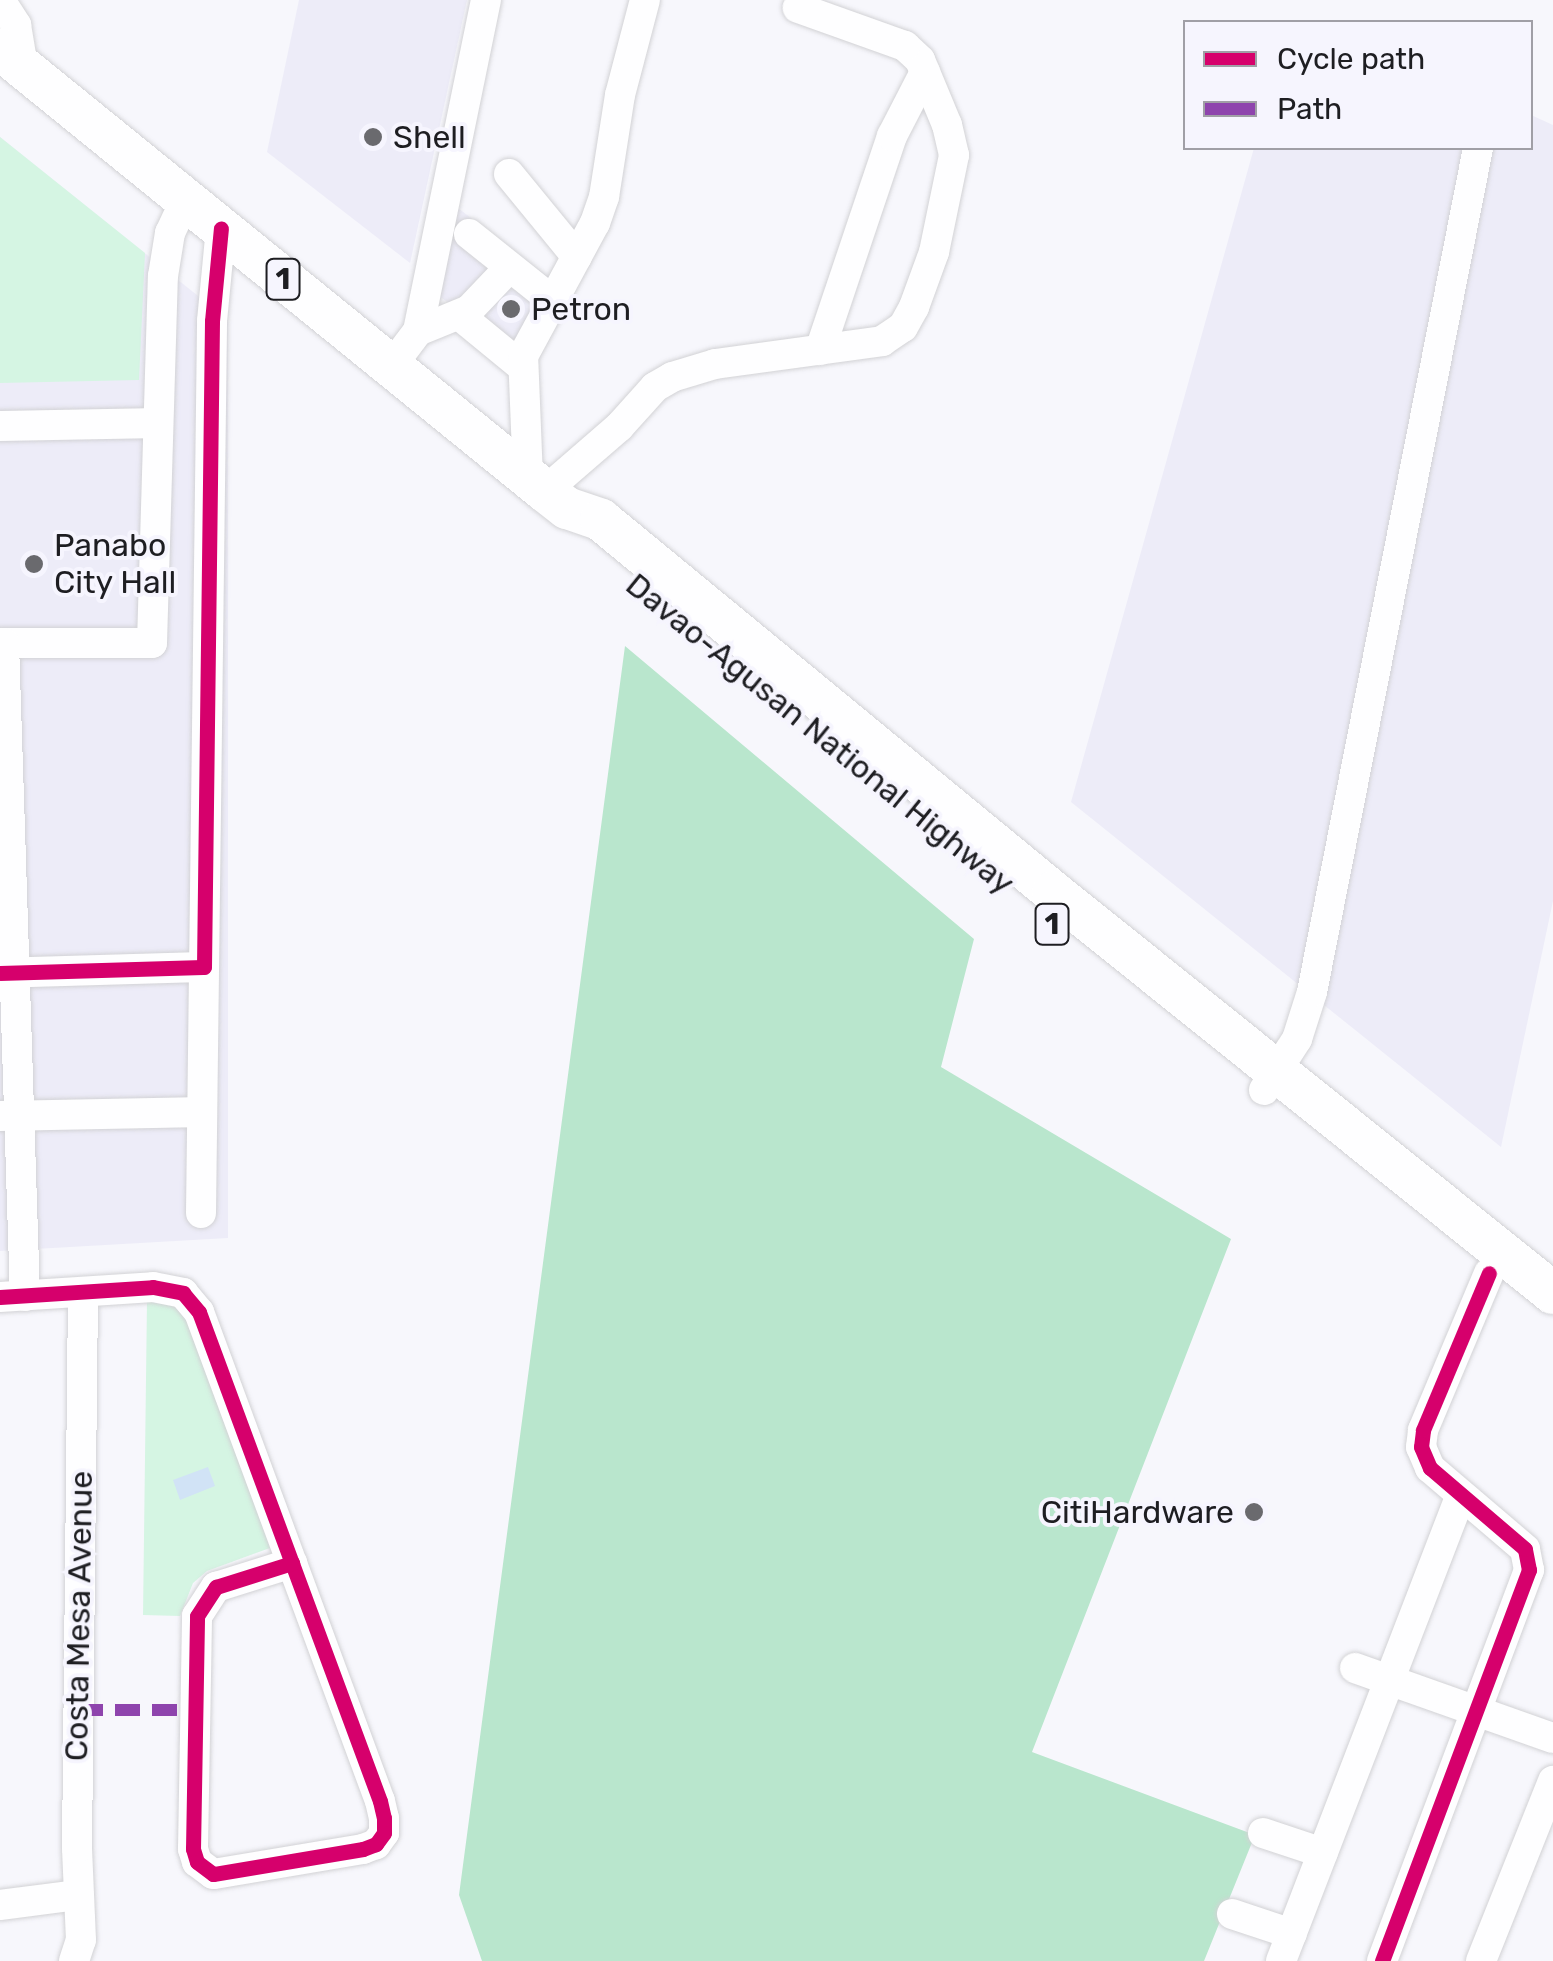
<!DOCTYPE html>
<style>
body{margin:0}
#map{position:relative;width:1553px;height:1961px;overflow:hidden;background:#f7f7fc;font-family:Rubik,sans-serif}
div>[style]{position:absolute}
.built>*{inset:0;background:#edecf8}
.green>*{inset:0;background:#d5f5e3}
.forest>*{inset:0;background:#b9e6cd}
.water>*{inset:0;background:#d1e3f6}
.roads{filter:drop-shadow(0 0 2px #d2d2d5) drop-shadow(0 0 2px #d2d2d5)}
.minor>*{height:30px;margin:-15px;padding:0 15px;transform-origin:15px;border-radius:15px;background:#fefeff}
.highway>*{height:42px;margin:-21px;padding:0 21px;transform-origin:21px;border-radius:21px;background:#fefeff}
.quiet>*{height:12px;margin-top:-6px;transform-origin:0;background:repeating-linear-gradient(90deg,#8e44ad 0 25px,transparent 0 37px)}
.cycleway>*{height:15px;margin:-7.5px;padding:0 7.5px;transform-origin:7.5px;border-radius:7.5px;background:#d6006c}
.dots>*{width:28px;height:28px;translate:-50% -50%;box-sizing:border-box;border:5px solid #f6f5fe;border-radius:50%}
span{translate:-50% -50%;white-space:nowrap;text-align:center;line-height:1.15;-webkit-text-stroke:8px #f6f5fe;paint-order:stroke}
.shield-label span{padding:2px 8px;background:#f6f5fe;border:2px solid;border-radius:8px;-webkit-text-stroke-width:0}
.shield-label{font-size:30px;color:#1e1e22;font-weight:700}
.poi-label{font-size:32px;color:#1e1e22}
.left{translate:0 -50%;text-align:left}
.right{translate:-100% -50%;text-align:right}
.street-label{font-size:32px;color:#1e1e22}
.legend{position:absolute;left:1183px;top:20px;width:350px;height:130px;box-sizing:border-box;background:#f6f5fe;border:2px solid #a09fa6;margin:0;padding:12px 18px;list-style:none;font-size:30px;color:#1e1e22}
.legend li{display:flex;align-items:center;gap:20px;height:50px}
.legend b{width:50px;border:2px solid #a09fa6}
</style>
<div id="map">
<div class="built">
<div style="clip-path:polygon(299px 0,467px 0,410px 263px,267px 152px)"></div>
<div style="clip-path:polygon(1531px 115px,1553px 125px,1553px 901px,1501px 1147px,1071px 802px,1254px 148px,1530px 148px)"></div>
<div style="clip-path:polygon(0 137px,228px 320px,228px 1238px,0 1251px)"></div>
<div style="clip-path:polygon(458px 208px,557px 284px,508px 348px,438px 295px)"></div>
</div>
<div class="green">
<div style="clip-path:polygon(0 137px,145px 253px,139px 380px,0 383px)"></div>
<div style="clip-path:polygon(147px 1300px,171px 1302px,191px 1320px,270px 1548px,207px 1571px,193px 1583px,180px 1616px,143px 1615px)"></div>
</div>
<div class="forest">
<div style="clip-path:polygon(625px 646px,974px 939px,941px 1067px,1231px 1239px,1032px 1752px,1255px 1835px,1204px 1961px,482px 1961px,459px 1895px)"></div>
</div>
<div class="water">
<div style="clip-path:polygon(208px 1467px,215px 1486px,180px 1500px,173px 1480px)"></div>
</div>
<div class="roads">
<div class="minor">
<div style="left:0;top:0;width:30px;rotate:57deg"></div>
<div style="left:16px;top:25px;width:43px;rotate:80.5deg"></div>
<div style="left:509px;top:174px;width:107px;rotate:50.7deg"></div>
<div style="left:469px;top:234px;width:107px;rotate:38.6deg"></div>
<div style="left:459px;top:315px;width:80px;rotate:39.4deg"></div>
<div style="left:418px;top:331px;width:55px;rotate:-22.4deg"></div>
<div style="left:469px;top:310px;width:59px;rotate:-46.4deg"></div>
<div style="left:820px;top:350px;width:226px;rotate:-71.4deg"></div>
<div style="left:892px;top:136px;width:72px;rotate:-62.7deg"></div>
<div style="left:390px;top:368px;width:46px;rotate:-52.9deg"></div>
<div style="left:418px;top:331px;width:338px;rotate:-78.4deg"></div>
<div style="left:0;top:426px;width:158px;rotate:-1.1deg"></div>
<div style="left:528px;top:478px;width:122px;rotate:-92.3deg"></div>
<div style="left:523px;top:356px;width:151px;rotate:-61.6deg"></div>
<div style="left:595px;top:223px;width:28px;rotate:-71deg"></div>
<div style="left:604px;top:197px;width:103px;rotate:-81.1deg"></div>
<div style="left:620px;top:95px;width:98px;rotate:-75.3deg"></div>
<div style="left:545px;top:491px;width:98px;rotate:-40.9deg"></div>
<div style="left:619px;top:427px;width:54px;rotate:-48deg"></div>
<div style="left:655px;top:387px;width:20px;rotate:-30deg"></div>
<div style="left:672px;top:377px;width:45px;rotate:-16.8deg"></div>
<div style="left:715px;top:364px;width:169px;rotate:-7.8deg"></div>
<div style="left:882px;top:341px;width:25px;rotate:-34deg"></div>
<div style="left:903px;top:327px;width:23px;rotate:-61deg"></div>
<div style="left:914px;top:307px;width:59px;rotate:-70deg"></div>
<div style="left:934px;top:252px;width:99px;rotate:-78.3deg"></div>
<div style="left:954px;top:155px;width:31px;rotate:-103deg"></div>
<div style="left:947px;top:125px;width:70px;rotate:-112.6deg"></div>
<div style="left:920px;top:60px;width:21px;rotate:-137deg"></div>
<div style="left:905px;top:46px;width:114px;rotate:-160.4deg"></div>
<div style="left:0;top:643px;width:152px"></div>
<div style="left:152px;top:643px;width:367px;rotate:-88.3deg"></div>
<div style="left:163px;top:276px;width:44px;rotate:-80.8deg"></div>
<div style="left:170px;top:233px;width:38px;rotate:-65deg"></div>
<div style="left:4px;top:643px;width:653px;rotate:88.16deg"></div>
<div style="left:0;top:973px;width:204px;rotate:-1.7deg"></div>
<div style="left:1264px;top:1090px;width:61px;rotate:-57.1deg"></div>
<div style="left:1297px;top:1039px;width:49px;rotate:-72.3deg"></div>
<div style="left:1312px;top:992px;width:860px;rotate:-78.87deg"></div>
<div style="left:0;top:1116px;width:202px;rotate:-1.1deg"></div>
<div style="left:201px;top:1213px;width:892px;rotate:-89.29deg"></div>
<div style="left:212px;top:321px;width:93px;rotate:-84.5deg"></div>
<div style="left:0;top:1297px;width:153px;rotate:-3.7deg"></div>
<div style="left:153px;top:1287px;width:31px;rotate:11deg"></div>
<div style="left:183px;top:1293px;width:25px;rotate:50deg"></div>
<div style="left:199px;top:1312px;width:521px;rotate:69.69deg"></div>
<div style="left:380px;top:1801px;width:17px;rotate:77deg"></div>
<div style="left:384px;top:1818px;width:15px;rotate:90deg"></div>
<div style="left:384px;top:1833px;width:14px;rotate:126deg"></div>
<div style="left:376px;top:1844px;width:14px;rotate:159deg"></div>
<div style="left:363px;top:1849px;width:152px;rotate:170.5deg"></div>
<div style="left:213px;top:1874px;width:20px;rotate:-143deg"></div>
<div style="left:197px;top:1862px;width:14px;rotate:-107deg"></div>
<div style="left:193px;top:1849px;width:233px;rotate:-89deg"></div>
<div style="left:197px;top:1616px;width:35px;rotate:-57deg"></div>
<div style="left:216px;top:1587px;width:80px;rotate:-17.5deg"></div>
<div style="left:1355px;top:1668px;width:210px;rotate:19.5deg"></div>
<div style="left:1263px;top:1833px;width:63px;rotate:18.4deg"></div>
<div style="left:0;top:1905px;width:79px;rotate:-7.3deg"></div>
<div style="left:1232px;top:1914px;width:63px;rotate:18.4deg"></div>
<div style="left:74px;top:1961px;width:22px;rotate:-72deg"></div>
<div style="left:81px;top:1940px;width:92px;rotate:-92.5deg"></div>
<div style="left:77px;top:1848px;width:556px;rotate:-89.38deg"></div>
<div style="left:1281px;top:1961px;width:498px;rotate:-68.9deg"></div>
<div style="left:1382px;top:1961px;width:418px;rotate:-69.4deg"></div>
<div style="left:1529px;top:1570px;width:21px;rotate:-101deg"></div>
<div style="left:1525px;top:1549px;width:125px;rotate:-139.5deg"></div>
<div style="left:1430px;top:1468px;width:23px;rotate:-113deg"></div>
<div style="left:1421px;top:1447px;width:17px;rotate:-83deg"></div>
<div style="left:1423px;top:1430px;width:170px;rotate:-67.2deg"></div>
<div style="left:1481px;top:1961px;width:194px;rotate:-68.2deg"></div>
</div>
<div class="highway">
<div style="left:0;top:49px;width:702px;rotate:39.04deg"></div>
<div style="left:545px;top:491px;width:28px;rotate:38deg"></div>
<div style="left:567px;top:508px;width:36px;rotate:19deg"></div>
<div style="left:601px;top:520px;width:585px;rotate:39.45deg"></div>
<div style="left:1053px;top:892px;width:641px;rotate:38.73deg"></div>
</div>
</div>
<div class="quiet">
<div style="left:78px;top:1710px;width:116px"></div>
</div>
<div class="cycleway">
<div style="left:0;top:973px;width:204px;rotate:-1.7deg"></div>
<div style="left:204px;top:967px;width:646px;rotate:-89.29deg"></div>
<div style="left:212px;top:321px;width:93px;rotate:-84.5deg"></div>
<div style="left:0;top:1297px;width:153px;rotate:-3.7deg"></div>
<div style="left:153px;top:1287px;width:31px;rotate:11deg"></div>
<div style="left:183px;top:1293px;width:25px;rotate:50deg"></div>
<div style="left:199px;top:1312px;width:521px;rotate:69.69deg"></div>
<div style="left:380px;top:1801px;width:17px;rotate:77deg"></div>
<div style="left:384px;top:1818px;width:15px;rotate:90deg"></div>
<div style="left:384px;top:1833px;width:14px;rotate:126deg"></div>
<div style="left:376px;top:1844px;width:14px;rotate:159deg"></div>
<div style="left:363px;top:1849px;width:152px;rotate:170.5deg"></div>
<div style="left:213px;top:1874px;width:20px;rotate:-143deg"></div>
<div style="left:197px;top:1862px;width:14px;rotate:-107deg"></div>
<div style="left:193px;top:1849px;width:233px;rotate:-89deg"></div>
<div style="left:197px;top:1616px;width:35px;rotate:-57deg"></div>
<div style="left:216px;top:1587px;width:80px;rotate:-17.5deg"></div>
<div style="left:1382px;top:1961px;width:418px;rotate:-69.4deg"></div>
<div style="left:1529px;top:1570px;width:21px;rotate:-101deg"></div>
<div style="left:1525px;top:1549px;width:125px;rotate:-139.5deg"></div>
<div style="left:1430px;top:1468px;width:23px;rotate:-113deg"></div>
<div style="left:1421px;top:1447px;width:17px;rotate:-83deg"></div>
<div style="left:1423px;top:1430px;width:170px;rotate:-67.2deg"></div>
</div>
<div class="dots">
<div style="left:373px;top:137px;background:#6a6a6e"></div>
<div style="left:511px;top:309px;background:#6a6a6e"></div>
<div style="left:34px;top:564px;background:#6a6a6e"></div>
<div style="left:1254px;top:1512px;background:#6a6a6e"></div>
</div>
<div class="shield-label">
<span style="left:283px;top:279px">1</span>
<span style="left:1052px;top:924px">1</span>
</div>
<div class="poi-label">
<span class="left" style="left:393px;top:137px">Shell</span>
<span class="left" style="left:531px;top:309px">Petron</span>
<span class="left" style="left:54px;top:564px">Panabo<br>City Hall</span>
<span class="right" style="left:1234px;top:1512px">CitiHardware</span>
</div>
<div class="street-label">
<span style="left:820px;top:734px;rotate:39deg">Davao-Agusan National Highway</span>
<span style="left:79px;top:1616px;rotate:-89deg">Costa Mesa Avenue</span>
</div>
<ul class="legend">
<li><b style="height:12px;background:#d6006c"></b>Cycle path</li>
<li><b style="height:12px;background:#8e44ad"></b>Path</li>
</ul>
</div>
